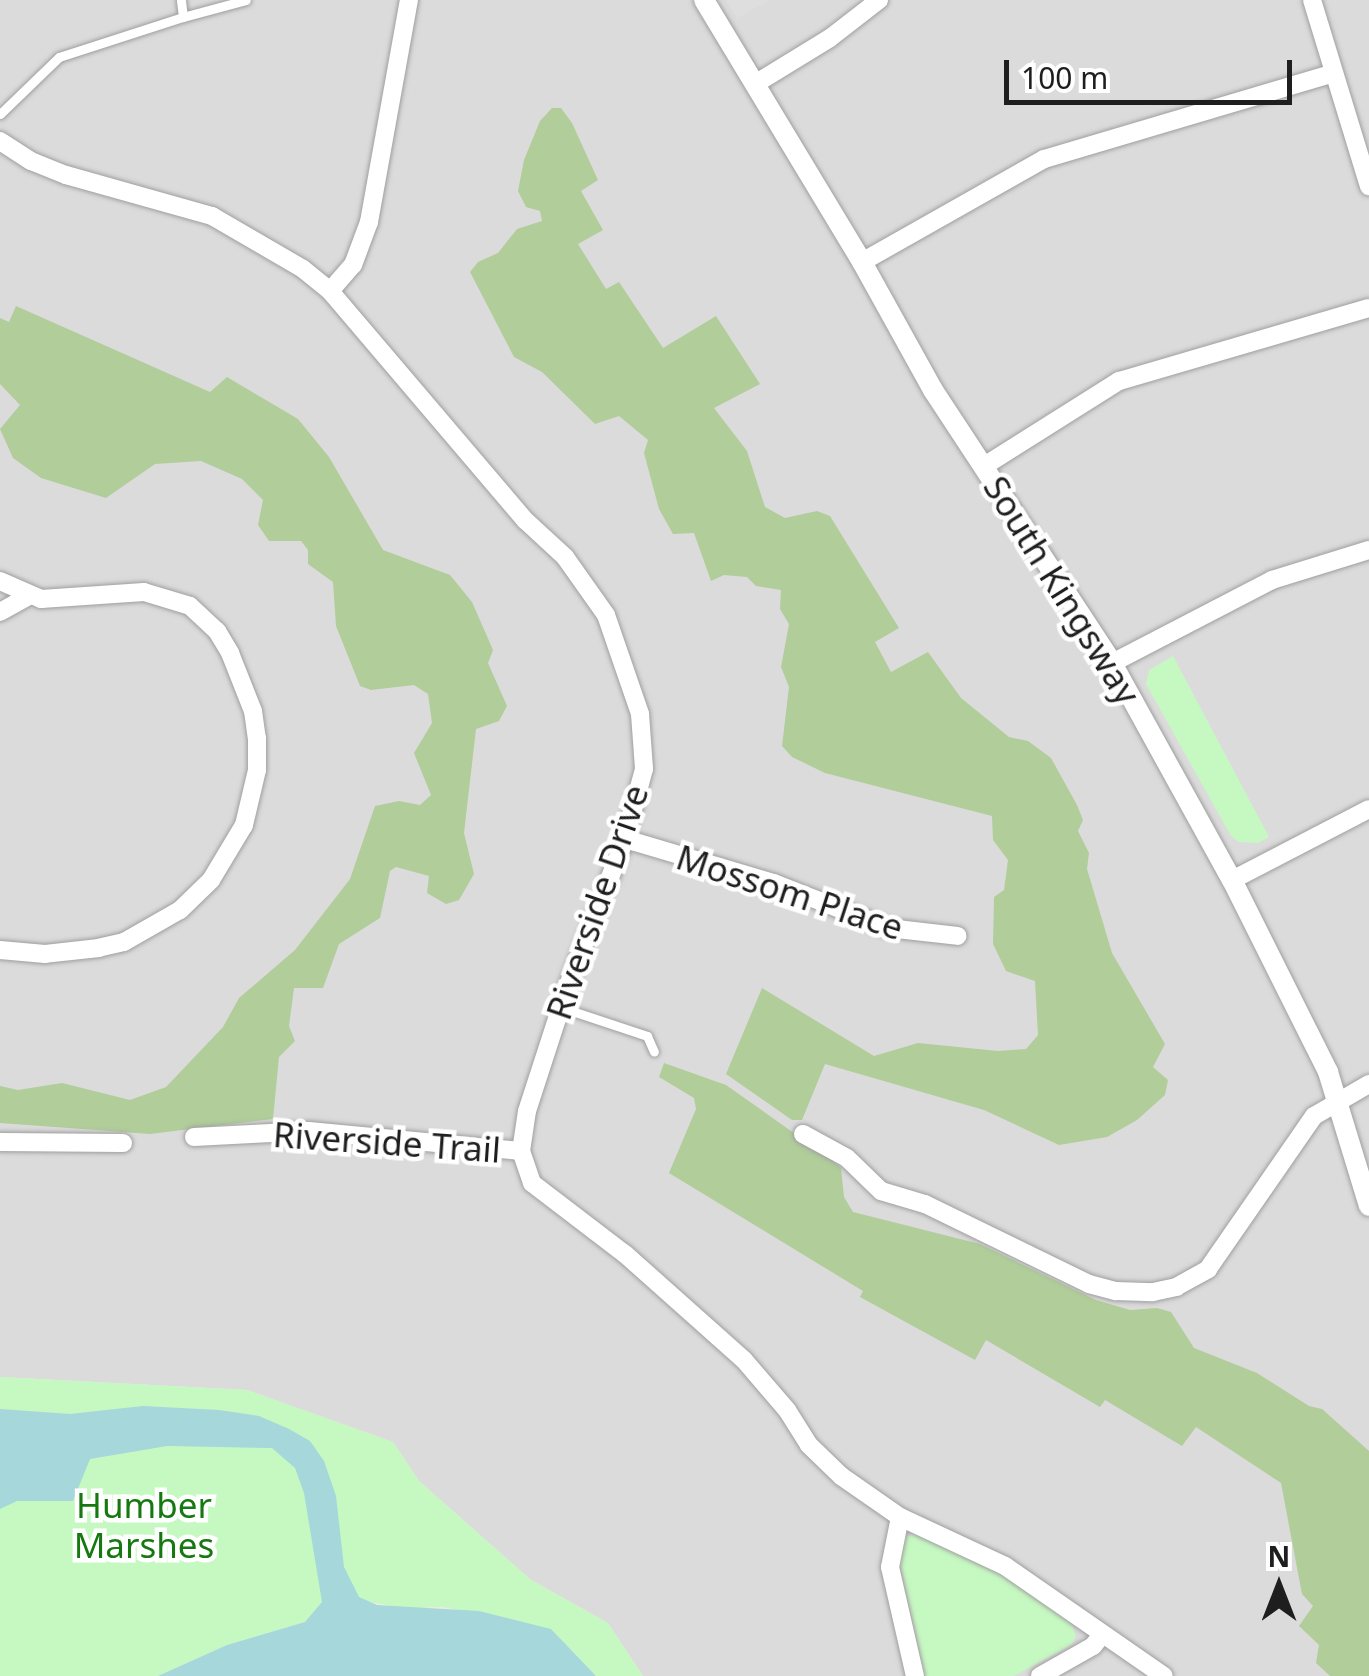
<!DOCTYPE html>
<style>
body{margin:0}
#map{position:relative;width:1369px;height:1676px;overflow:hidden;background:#efeae4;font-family:"Noto Sans",sans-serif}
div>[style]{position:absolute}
.residential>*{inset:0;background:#dcdbdb}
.forest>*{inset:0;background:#b0cd9a}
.park>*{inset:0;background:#c6f8c2}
.parking>*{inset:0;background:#dedede}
.water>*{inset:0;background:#a6d7db}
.roads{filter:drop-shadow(0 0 2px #9f9f9f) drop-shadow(0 0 2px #9f9f9f)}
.service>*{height:9px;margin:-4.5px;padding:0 4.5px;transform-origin:4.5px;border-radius:4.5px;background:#fff}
.minor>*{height:18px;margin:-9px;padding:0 9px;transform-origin:9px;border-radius:9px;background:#fff}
.tertiary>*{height:20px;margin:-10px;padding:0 10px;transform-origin:10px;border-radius:10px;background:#fff}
span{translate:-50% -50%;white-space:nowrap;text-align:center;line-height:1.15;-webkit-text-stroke:9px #fff;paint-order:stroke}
.street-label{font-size:35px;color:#1e1e1e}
.park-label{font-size:35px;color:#15790f}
.north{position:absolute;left:1229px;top:1536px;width:100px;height:100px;-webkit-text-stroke:8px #fff;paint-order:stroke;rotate:0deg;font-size:28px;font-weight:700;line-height:40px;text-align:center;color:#1e1e1e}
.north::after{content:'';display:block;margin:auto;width:35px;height:45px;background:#1e1e1e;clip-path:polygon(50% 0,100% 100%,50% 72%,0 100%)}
.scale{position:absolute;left:1004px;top:60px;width:288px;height:45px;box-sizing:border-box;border:5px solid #1e1e1e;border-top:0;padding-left:12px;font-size:30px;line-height:35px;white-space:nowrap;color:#1e1e1e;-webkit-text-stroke:8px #fff;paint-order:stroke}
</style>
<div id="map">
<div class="residential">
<div style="clip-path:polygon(0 0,1369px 0,1369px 1676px,643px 1676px,608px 1623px,531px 1580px,419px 1481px,393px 1442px,247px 1390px,0 1377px)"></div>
</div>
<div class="forest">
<div style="clip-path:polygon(552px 108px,561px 108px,572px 123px,598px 180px,581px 191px,603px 230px,578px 244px,606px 289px,619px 282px,663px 348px,716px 316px,760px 384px,714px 408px,747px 451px,765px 507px,785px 518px,817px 511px,830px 516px,899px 628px,875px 642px,891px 672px,928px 652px,961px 698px,1009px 737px,1028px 741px,1051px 758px,1077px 805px,1083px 820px,1078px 831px,1089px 853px,1087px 869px,1112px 953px,1165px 1044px,1153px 1067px,1168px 1080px,1165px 1095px,1137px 1120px,1107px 1137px,1059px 1145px,984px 1110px,825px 1064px,802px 1120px,792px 1120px,726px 1074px,762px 988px,874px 1056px,918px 1043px,998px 1051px,1026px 1049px,1038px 1035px,1035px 981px,1006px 971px,993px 944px,994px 897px,1004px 890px,1008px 860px,993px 840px,992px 816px,825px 773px,792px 757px,782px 746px,789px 687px,781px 667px,789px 624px,780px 609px,781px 590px,756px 586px,747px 577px,724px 575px,711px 581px,694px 533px,673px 534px,659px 509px,644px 453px,648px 440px,619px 416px,595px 424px,542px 372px,514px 357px,470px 272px,478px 262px,498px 253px,517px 229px,542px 221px,540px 211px,526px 207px,518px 191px,524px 160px,540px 121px)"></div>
<div style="clip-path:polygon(16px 306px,210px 392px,227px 377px,298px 419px,329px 457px,383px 550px,450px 575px,472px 602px,493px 650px,488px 663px,507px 706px,499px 721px,476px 729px,464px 833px,474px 874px,459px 900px,446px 904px,427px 893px,429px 876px,396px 867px,390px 871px,380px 918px,339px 944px,323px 988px,294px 988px,289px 1026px,295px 1041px,279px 1057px,273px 1119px,150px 1134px,0 1123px,0 1086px,18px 1090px,62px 1083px,130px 1100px,166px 1087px,223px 1027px,239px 998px,295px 950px,350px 879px,375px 806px,399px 801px,420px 805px,431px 795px,414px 753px,432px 723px,428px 694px,414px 685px,371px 690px,360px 686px,336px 626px,333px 582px,308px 564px,308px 550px,301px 541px,269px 541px,258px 525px,263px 500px,242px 479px,201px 461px,155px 464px,106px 498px,41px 478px,13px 458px,0 429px,20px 405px,0 384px,0 318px,9px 322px)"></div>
<div style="clip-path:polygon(664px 1063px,726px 1085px,828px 1157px,841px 1168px,844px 1197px,853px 1212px,980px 1244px,1096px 1300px,1130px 1310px,1157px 1308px,1171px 1312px,1194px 1348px,1257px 1373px,1309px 1406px,1322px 1409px,1369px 1451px,1369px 1676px,1330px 1676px,1316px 1663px,1319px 1645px,1299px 1626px,1313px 1606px,1302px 1594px,1281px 1483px,1196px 1427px,1182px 1446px,1105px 1400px,1100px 1407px,986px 1340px,975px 1360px,860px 1297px,863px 1291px,669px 1173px,696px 1109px,694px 1098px,659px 1077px)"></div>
</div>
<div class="park">
<div style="clip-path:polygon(1173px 656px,1269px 837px,1258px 843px,1239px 842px,1231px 836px,1146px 684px,1149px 670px)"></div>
<div style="clip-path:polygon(0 1377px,247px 1390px,393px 1442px,419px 1481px,531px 1580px,608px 1623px,643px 1676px,596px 1676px,551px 1629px,443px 1607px,404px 1608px,364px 1601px,318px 1611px,305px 1622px,227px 1645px,158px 1676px,0 1676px)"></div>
<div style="clip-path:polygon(922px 1532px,999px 1571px,1070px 1620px,1076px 1636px,1072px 1644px,1014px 1676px,925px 1676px,897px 1551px,905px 1537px)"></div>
</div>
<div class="parking">
<div style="clip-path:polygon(726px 0,770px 0,737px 18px)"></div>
</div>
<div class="water">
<div style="clip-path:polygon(143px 1406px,219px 1410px,259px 1416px,289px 1429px,310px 1441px,324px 1461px,336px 1496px,344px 1567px,359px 1597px,377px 1605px,479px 1611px,551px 1629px,596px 1676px,158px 1676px,227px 1645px,305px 1622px,322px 1602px,304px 1493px,295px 1468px,272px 1448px,167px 1446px,90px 1459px,73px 1501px,17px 1501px,0 1509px,0 1409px,70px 1414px)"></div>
</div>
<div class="roads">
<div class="service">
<div style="left:183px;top:17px;width:65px;rotate:-15.1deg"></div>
<div style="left:0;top:114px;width:82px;rotate:-44deg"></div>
<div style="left:59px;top:57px;width:130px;rotate:-17.9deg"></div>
<div style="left:183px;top:17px;width:17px;rotate:-97deg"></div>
<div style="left:560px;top:1007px;width:92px;rotate:18.4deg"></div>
<div style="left:647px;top:1036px;width:17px;rotate:66deg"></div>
</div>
<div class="minor">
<div style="left:1312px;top:0;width:195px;rotate:73deg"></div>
<div style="left:755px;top:84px;width:88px;rotate:-31.5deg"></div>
<div style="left:830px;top:38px;width:62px;rotate:-37.8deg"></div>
<div style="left:0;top:141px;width:37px;rotate:33deg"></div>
<div style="left:31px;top:161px;width:38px;rotate:22deg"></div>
<div style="left:66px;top:175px;width:152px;rotate:15.7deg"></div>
<div style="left:212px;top:216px;width:105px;rotate:30.2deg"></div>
<div style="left:303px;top:269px;width:35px;rotate:39deg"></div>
<div style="left:330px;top:291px;width:302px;rotate:49.6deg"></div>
<div style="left:526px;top:521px;width:53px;rotate:42.7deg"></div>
<div style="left:565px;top:557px;width:71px;rotate:54.7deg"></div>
<div style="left:606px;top:615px;width:105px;rotate:71deg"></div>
<div style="left:640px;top:714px;width:55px;rotate:85.8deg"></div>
<div style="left:644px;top:769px;width:73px;rotate:105.2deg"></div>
<div style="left:625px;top:839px;width:160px;rotate:111.3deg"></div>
<div style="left:567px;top:988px;width:129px;rotate:108deg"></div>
<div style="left:527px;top:1111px;width:40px;rotate:98.5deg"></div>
<div style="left:521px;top:1151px;width:34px;rotate:71deg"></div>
<div style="left:532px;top:1183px;width:117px;rotate:37.4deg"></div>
<div style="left:625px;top:1254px;width:159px;rotate:41.7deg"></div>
<div style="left:744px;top:1360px;width:66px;rotate:49.3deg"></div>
<div style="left:787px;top:1410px;width:41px;rotate:57.8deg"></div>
<div style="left:809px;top:1445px;width:45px;rotate:44.1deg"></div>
<div style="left:841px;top:1476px;width:72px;rotate:34.8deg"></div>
<div style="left:900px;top:1517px;width:116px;rotate:25deg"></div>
<div style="left:1005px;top:1566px;width:193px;rotate:34.7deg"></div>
<div style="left:862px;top:262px;width:209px;rotate:-29.5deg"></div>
<div style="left:1044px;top:159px;width:302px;rotate:-16.5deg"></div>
<div style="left:330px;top:291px;width:35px;rotate:-49deg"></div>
<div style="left:353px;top:265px;width:46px;rotate:-69.6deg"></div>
<div style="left:369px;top:222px;width:226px;rotate:-79.8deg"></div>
<div style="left:984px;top:466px;width:160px;rotate:-32.2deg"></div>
<div style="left:1119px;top:381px;width:260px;rotate:-16.3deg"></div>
<div style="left:0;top:581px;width:45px;rotate:23.7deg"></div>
<div style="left:41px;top:599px;width:103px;rotate:-3.9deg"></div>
<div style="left:144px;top:592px;width:48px;rotate:16.9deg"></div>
<div style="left:190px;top:606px;width:37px;rotate:43deg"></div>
<div style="left:217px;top:631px;width:26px;rotate:59deg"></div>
<div style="left:230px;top:653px;width:62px;rotate:68.4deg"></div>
<div style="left:253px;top:711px;width:27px;rotate:82deg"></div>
<div style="left:257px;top:738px;width:32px;rotate:90deg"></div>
<div style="left:257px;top:770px;width:57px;rotate:103.3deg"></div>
<div style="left:244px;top:825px;width:64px;rotate:121deg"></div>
<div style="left:211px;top:880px;width:43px;rotate:135.9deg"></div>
<div style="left:180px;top:910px;width:64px;rotate:150.3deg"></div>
<div style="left:124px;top:942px;width:26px;rotate:167deg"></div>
<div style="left:99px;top:948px;width:54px;rotate:173.7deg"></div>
<div style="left:45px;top:954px;width:45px;rotate:-174.9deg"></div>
<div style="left:0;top:612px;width:31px;rotate:-29deg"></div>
<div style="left:1112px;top:663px;width:180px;rotate:-27.4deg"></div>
<div style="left:1272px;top:580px;width:102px;rotate:-17.2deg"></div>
<div style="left:625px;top:839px;width:155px;rotate:16.5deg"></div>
<div style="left:774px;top:883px;width:123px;rotate:21.5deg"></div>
<div style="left:888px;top:928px;width:70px;rotate:6.5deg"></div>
<div style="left:1232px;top:880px;width:154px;rotate:-27.4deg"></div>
<div style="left:803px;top:1134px;width:50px;rotate:28.6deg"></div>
<div style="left:847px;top:1158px;width:47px;rotate:44.1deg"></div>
<div style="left:881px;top:1191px;width:46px;rotate:16.5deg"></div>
<div style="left:925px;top:1204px;width:182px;rotate:26deg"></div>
<div style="left:1089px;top:1284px;width:28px;rotate:15deg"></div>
<div style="left:1116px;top:1291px;width:37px;rotate:2deg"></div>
<div style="left:1153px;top:1292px;width:24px;rotate:-12deg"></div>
<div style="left:1176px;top:1287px;width:37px;rotate:-29deg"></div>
<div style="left:1208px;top:1269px;width:186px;rotate:-55.3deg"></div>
<div style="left:1314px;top:1116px;width:64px;rotate:-30.2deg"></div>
<div style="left:194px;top:1137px;width:115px;rotate:-3deg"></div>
<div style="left:309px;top:1131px;width:213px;rotate:5.4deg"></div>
<div style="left:0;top:1142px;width:123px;rotate:0.5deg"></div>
<div style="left:900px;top:1517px;width:51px;rotate:101.3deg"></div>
<div style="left:890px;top:1567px;width:112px;rotate:77.1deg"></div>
<div style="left:1040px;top:1676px;width:61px;rotate:-29.5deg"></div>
<div style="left:1093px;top:1646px;width:14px;rotate:-51deg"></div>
</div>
<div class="tertiary">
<div style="left:704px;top:0;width:306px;rotate:58.9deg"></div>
<div style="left:862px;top:262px;width:146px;rotate:61deg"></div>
<div style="left:933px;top:390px;width:326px;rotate:56.7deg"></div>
<div style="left:1112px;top:663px;width:248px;rotate:61.1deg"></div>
<div style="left:1232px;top:880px;width:215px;rotate:63.4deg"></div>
<div style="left:1328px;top:1072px;width:140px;rotate:73deg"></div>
</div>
</div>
<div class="street-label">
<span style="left:1062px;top:590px;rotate:58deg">South Kingsway</span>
<span style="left:790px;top:892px;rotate:18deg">Mossom Place</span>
<span style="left:597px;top:902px;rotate:-71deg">Riverside Drive</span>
<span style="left:387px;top:1142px;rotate:4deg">Riverside Trail</span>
</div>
<div class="park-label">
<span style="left:144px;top:1525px">Humber<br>Marshes</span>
</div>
<div class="north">N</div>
<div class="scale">100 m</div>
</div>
